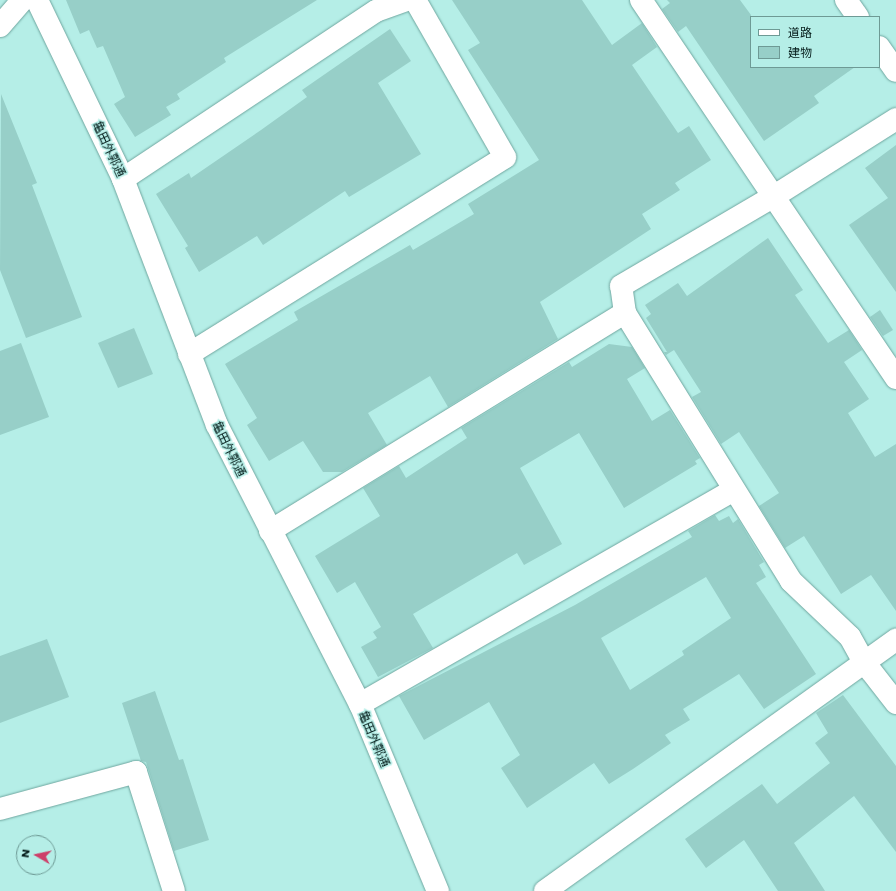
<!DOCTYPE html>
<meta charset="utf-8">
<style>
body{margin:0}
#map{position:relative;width:896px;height:891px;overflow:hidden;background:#b5eee7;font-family:Poppins,"Noto Sans JP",sans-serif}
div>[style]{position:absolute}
.building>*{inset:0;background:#97cfc8}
.roads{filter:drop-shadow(0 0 1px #6fa69f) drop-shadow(0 0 1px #6fa69f)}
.minor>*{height:22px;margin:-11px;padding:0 11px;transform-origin:11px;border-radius:11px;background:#fff}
span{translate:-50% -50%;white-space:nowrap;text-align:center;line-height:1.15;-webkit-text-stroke:3px #b5eee7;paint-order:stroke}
.street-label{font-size:12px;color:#041b19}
.legend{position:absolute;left:750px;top:16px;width:130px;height:52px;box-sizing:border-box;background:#b5eee7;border:1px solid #6e9a95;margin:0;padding:5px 7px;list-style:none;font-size:12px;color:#041b19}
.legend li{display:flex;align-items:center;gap:8px;height:20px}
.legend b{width:20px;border:1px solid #6e9a95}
.north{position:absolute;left:16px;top:835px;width:40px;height:40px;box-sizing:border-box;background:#b5eee7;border:1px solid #6e9a95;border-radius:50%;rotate:279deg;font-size:11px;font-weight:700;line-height:16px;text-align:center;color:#041b19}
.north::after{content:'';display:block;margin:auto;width:14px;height:18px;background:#cd3f6a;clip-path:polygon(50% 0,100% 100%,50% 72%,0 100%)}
</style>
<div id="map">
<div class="building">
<div style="clip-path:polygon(66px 0,317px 0,224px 58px,226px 62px,177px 94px,180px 99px,166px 107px,171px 115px,135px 137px,114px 104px,125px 97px,103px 46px,97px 48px,89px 30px,80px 34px)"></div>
<div style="clip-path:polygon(452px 0,582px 0,612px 45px,642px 23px,657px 47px,632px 65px,678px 133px,689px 126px,711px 160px,675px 183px,680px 190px,642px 214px,651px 229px,540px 302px,558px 339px,448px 407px,430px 376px,368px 413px,387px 445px,342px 472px,323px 472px,303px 441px,269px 461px,247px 425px,257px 418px,225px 364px,298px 320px,294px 312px,410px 245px,413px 250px,474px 214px,468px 204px,539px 160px,468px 50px,480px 43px)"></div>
<div style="clip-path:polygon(667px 0,740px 0,751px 15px,751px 67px,855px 67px,814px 96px,819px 103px,764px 141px,686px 26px,678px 32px,662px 9px,670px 3px)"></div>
<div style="clip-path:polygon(390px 29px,411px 61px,378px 83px,421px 154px,349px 197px,345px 191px,263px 245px,257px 236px,199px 272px,185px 248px,188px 246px,156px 194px,189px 173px,191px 178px,261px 130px,307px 97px,302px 90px)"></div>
<div style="clip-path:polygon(1px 94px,37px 183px,32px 185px,82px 317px,26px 338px,0 270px)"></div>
<div style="clip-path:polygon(896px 145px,896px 292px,849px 225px,888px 198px,865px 168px)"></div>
<div style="clip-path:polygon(768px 238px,803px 290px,795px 295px,828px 343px,849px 330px,862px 350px,844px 362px,869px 399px,848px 413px,875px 457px,896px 444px,896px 611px,871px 575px,841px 594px,804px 536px,785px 548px,759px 506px,779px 493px,739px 432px,721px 444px,692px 397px,701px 392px,674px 350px,666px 355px,664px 352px,667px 352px,646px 318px,651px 314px,645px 305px,678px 283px,687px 296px)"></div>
<div style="clip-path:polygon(880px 310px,893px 330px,883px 336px,870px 317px)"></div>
<div style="clip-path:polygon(134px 328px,153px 374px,118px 388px,98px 343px)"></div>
<div style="clip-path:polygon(21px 343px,49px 417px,0 435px,0 351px)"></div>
<div style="clip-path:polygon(609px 344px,632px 347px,645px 368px,627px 379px,652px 421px,670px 410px,700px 458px,695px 461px,697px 464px,624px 508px,579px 433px,520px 468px,562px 544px,524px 565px,517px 553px,413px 614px,433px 648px,378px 677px,361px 647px,377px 638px,373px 632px,381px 627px,355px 582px,337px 593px,315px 556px,380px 516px,363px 488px,399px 466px,406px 478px,467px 438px,461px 428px,569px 362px,572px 367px)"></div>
<div style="clip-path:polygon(evenodd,715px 515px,719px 521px,729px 516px,733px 523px,738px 519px,764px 562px,759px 565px,766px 577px,756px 583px,816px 674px,764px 709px,739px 674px,683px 709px,690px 720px,665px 735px,671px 743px,633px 769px,609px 784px,594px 763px,527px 808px,501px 768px,520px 755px,489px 702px,424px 740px,399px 696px,575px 605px,692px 537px,688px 531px,715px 515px,706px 577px,731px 618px,682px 651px,684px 655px,630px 690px,601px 638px,706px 577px)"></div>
<div style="clip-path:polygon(47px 639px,69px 697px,0 723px,0 656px)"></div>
<div style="clip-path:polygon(155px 691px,179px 760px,183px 759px,209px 840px,174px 851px,146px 762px,141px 761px,122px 703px)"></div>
<div style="clip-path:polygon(843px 695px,896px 766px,896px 852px,854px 796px,794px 843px,825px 891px,778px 891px,744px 840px,706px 868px,685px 839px,762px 784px,777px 804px,830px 763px,815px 743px,828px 733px,816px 713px)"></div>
</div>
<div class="roads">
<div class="minor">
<div style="left:37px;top:0;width:199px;rotate:64.3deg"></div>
<div style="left:123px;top:179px;width:263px;rotate:69.1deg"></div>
<div style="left:217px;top:425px;width:314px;rotate:62.9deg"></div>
<div style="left:360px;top:704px;width:203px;rotate:67.4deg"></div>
<div style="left:641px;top:0;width:456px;rotate:56deg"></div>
<div style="left:846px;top:0;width:21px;rotate:55deg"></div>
<div style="left:0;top:26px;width:35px;rotate:-49deg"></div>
<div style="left:879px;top:47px;width:29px;rotate:55deg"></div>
<div style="left:123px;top:179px;width:304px;rotate:-33.6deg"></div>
<div style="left:376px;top:11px;width:32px;rotate:-20deg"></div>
<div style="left:625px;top:313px;width:315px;rotate:58.2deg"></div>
<div style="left:791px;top:581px;width:81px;rotate:43.5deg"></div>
<div style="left:850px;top:637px;width:29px;rotate:61deg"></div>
<div style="left:864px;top:662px;width:52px;rotate:52deg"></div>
<div style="left:189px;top:354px;width:372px;rotate:-31.9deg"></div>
<div style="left:505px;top:157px;width:181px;rotate:-119.8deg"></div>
<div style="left:270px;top:531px;width:417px;rotate:-31.6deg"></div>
<div style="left:625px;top:313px;width:27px;rotate:-98deg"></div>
<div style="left:621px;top:286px;width:180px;rotate:-30.4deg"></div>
<div style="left:776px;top:195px;width:142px;rotate:-32.3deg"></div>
<div style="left:360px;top:704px;width:430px;rotate:-29.8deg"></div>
<div style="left:0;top:809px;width:141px;rotate:-15.2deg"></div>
<div style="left:136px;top:772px;width:125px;rotate:72.3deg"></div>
<div style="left:545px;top:891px;width:432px;rotate:-35.6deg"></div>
</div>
</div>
<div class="street-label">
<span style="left:109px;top:149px;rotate:65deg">亀田外郭通</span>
<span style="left:229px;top:449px;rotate:64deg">亀田外郭通</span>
<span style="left:374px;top:739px;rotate:67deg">亀田外郭通</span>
</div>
<ul class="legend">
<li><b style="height:5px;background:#fff"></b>道路</li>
<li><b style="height:11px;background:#97cfc8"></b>建物</li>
</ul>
<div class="north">N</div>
</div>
